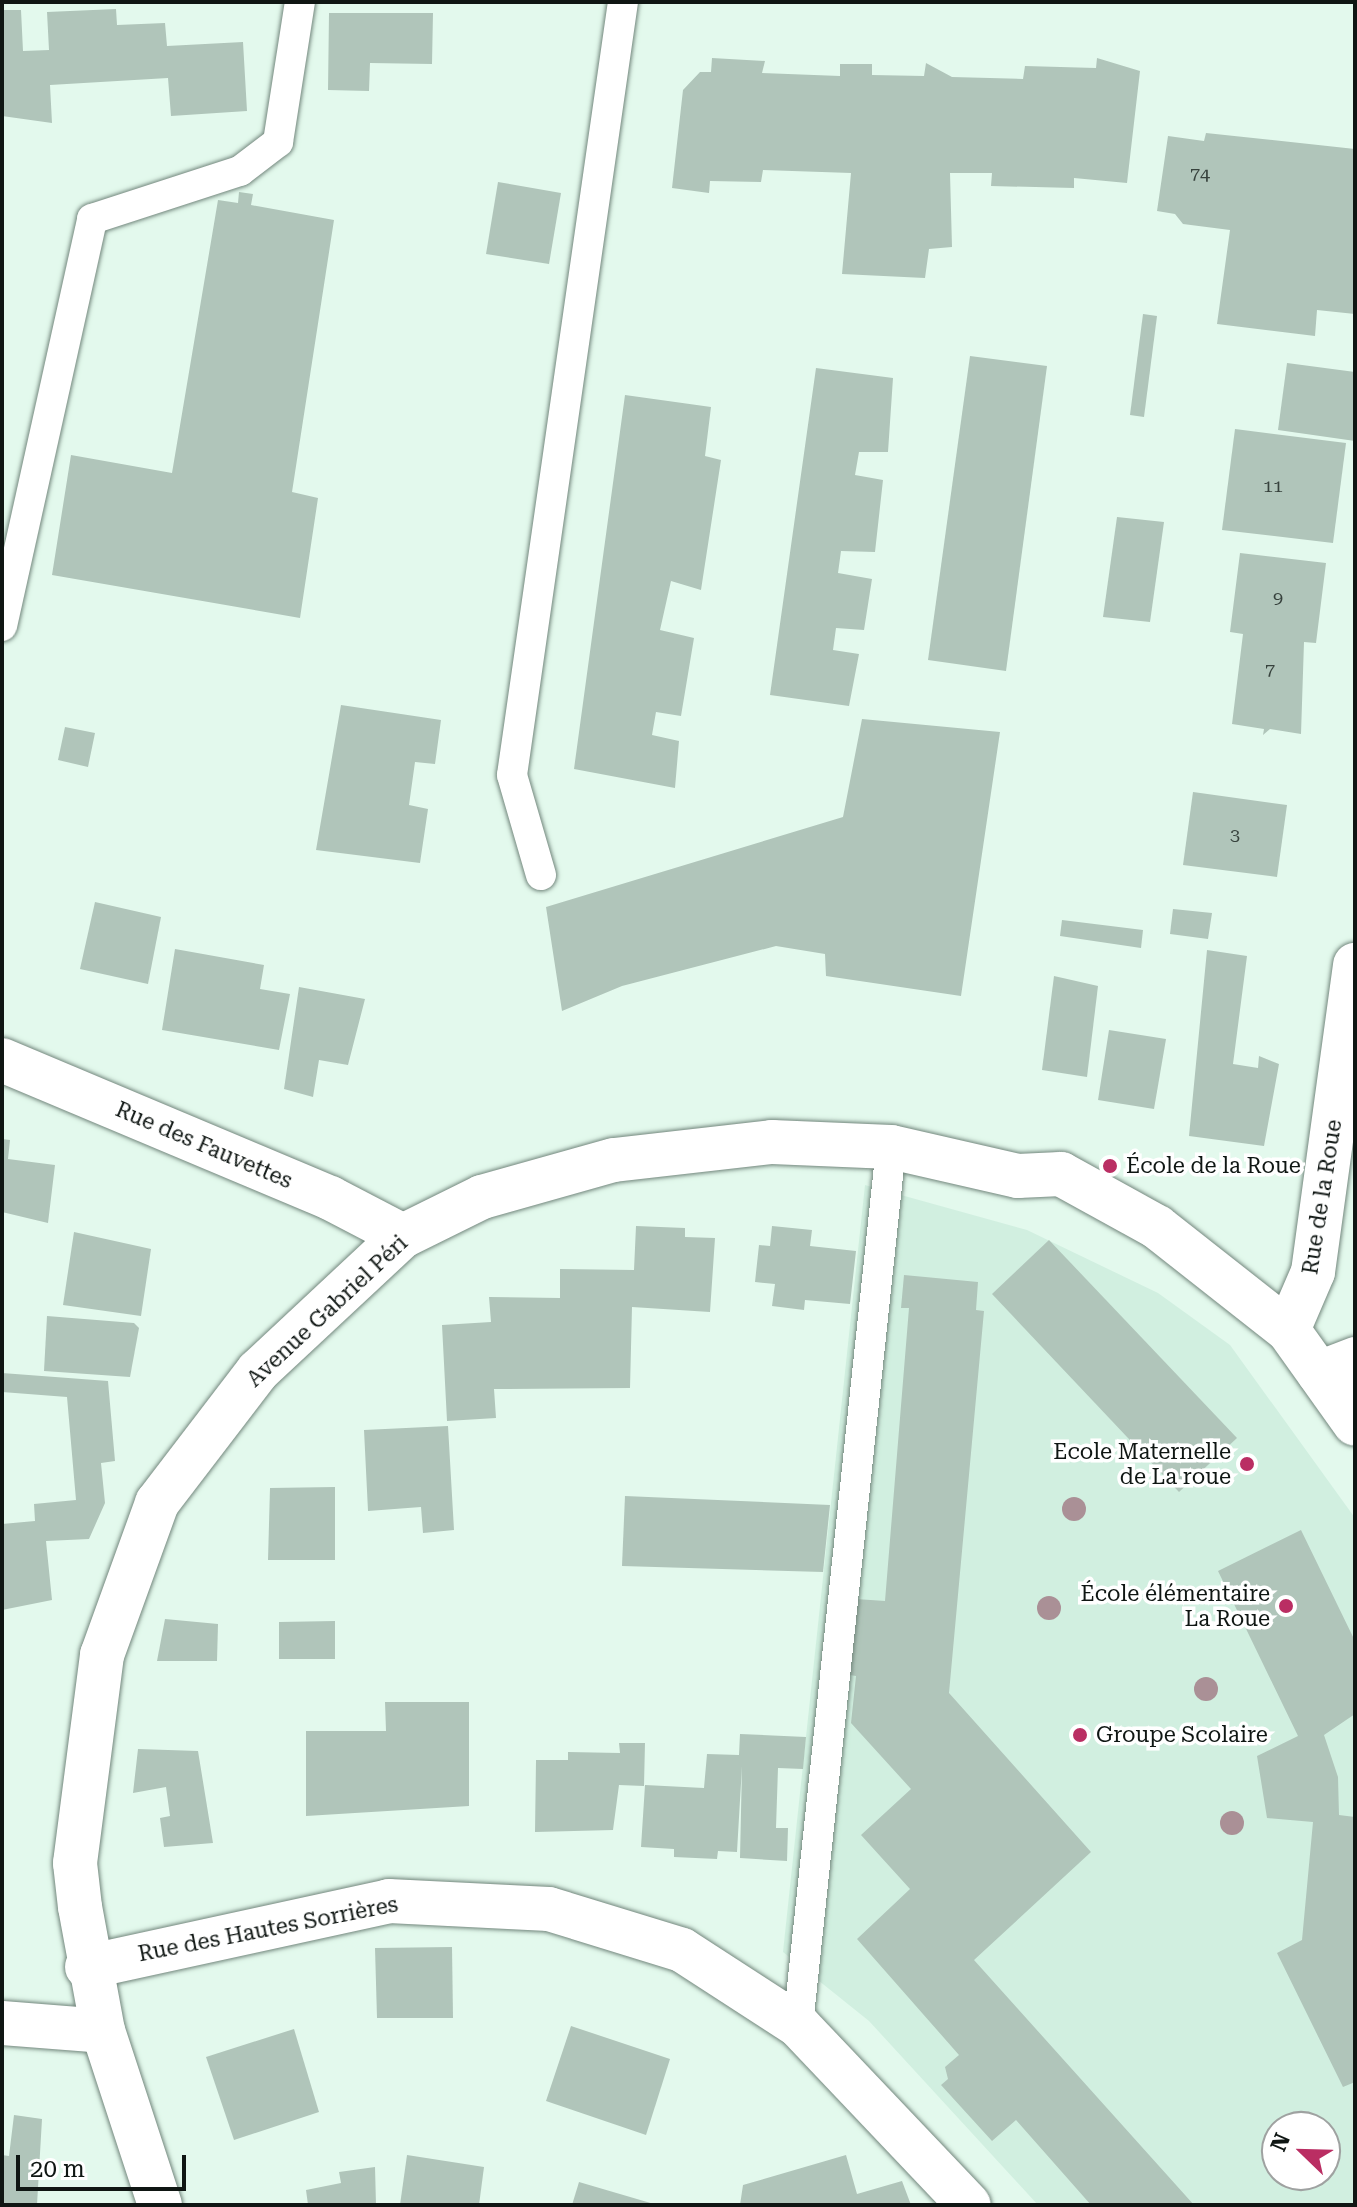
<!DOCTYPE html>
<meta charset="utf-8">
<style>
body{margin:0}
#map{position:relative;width:1357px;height:2207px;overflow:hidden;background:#e3f9ed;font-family:"Roboto Serif",serif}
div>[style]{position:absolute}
.built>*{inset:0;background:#d1efe0}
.building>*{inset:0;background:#b0c5ba}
.roads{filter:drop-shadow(0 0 2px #73877d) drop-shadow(0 0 2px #73877d)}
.service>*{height:30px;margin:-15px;padding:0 15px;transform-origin:15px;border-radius:15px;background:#fff}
.minor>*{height:44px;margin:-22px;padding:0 22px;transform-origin:22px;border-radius:22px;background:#fff}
.tertiary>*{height:44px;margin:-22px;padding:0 22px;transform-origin:22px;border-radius:22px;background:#fff}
.trees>*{width:24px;height:24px;margin:-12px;border-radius:50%;background:#aa9096}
.dots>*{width:22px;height:22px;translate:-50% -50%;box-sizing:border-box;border:4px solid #fff;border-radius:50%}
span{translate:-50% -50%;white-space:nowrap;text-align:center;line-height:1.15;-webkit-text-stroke:7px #fff;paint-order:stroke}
.number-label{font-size:18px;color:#37423d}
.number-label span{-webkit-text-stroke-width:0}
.street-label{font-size:22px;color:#0f1613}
.poi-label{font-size:22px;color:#0f1613}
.left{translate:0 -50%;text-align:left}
.right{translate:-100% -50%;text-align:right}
.frame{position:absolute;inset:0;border:4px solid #0f1613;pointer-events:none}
.north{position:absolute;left:1261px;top:2111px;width:80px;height:80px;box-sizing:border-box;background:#fff;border:2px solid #9fa2a1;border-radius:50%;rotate:293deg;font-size:22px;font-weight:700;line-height:32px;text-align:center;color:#0f1613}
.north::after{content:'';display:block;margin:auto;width:28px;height:36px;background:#ba2e63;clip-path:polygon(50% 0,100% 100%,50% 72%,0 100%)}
.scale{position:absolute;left:16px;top:2155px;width:170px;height:36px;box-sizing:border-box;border:4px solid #0f1613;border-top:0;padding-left:10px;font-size:24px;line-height:28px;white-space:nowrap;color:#0f1613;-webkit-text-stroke:6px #fff;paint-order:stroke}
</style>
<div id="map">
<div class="built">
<div style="clip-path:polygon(evenodd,865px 1185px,1027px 1230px,1158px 1293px,1230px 1345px,1355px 1518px,1355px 2205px,1038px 2205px,869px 2021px,783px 1952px,865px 1185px,1277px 2127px,1325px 2127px,1325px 2175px,1277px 2175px,1277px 2127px)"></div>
</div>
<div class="building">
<div style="clip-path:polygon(116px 9px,117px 25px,165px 23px,167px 46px,243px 42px,247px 111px,171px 116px,168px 78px,50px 85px,52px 123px,2px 116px,2px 10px,21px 10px,23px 51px,49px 50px,47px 12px)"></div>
<div style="clip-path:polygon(329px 13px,433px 13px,432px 64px,370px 63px,369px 91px,328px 90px)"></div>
<div style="clip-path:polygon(712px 58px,765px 61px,762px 73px,840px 76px,840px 64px,872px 64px,872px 75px,924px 76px,926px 63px,952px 77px,1023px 79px,1025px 66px,1096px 68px,1097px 58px,1140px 71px,1127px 183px,1074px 178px,1074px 188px,991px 186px,992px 173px,950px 173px,952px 247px,929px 249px,925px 278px,842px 274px,851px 173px,763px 170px,761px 182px,710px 181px,709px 193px,672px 188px,683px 90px,700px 72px,711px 72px)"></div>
<div style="clip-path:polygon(1206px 133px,1355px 149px,1355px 314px,1317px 310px,1315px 336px,1217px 324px,1230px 230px,1183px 224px,1175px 214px,1157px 211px,1168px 136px,1204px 141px)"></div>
<div style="clip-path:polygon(498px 182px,561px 193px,549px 264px,486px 254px)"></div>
<div style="clip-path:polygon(239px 192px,253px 194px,251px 205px,334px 220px,292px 492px,318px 498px,300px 618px,52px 575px,71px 455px,172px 473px,218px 200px,238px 203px)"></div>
<div style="clip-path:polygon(1143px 314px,1157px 316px,1144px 417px,1130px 415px)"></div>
<div style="clip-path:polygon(970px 356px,1047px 366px,1006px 671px,928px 660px)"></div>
<div style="clip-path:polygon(1287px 363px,1355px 372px,1355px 441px,1278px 430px)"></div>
<div style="clip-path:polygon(816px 368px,893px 378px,888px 452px,859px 452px,855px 475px,883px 480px,875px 552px,841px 551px,838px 573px,872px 579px,864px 630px,836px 628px,833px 650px,859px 654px,849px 706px,770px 695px)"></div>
<div style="clip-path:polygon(625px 395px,711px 407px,705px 456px,721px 460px,701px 590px,671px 581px,660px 630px,694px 638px,681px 716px,656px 712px,652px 735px,679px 741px,675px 788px,574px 769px)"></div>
<div style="clip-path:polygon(1235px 429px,1346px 443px,1333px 543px,1222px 530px)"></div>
<div style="clip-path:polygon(1117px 517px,1164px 522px,1150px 622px,1103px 617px)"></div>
<div style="clip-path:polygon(1240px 553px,1326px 563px,1316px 643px,1304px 642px,1301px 734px,1270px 729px,1263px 735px,1264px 729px,1232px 724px,1243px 634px,1230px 632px)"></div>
<div style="clip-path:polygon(341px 705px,441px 720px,435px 764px,415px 762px,409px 805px,428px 809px,420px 863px,316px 850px)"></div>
<div style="clip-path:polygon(862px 719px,1000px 732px,961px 996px,826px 976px,825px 954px,776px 946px,622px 986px,562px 1011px,546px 907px,843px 817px)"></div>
<div style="clip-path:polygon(65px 727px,95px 733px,88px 767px,58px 760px)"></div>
<div style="clip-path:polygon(1193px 792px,1287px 805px,1277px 877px,1183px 865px)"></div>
<div style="clip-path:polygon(95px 902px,161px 917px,148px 984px,80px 969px)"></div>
<div style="clip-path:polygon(1173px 909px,1212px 913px,1208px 939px,1170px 934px)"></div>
<div style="clip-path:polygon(1062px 920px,1143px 930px,1141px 948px,1060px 936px)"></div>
<div style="clip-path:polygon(175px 949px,264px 965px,260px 989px,290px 994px,279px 1050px,162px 1030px)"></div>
<div style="clip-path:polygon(1207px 950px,1247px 956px,1233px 1064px,1258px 1068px,1259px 1056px,1279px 1064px,1264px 1146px,1189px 1136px)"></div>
<div style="clip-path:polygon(1054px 976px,1098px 986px,1087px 1077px,1042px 1070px)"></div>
<div style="clip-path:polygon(299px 987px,365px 999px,348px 1065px,319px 1060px,313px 1097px,284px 1089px)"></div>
<div style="clip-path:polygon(1109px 1030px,1166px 1039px,1154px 1109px,1098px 1100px)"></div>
<div style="clip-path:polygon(2px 1139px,10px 1140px,8px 1159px,55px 1165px,48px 1223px,2px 1212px)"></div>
<div style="clip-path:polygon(636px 1226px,685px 1228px,685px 1237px,715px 1238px,710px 1312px,632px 1307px,630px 1388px,494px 1389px,496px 1418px,447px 1421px,442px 1325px,491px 1322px,489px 1297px,560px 1298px,560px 1269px,634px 1270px)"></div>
<div style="clip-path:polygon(772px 1226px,812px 1230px,810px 1246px,856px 1251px,850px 1304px,805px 1300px,804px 1310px,772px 1306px,775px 1284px,755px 1282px,759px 1245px,770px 1246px)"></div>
<div style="clip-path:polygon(74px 1232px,151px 1249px,141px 1316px,63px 1305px)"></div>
<div style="clip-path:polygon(1049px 1240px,1237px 1438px,1179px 1492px,992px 1294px)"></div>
<div style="clip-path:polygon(904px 1275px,978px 1282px,976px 1310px,984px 1311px,949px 1693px,1091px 1852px,974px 1960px,1194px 2205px,1091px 2205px,1016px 2120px,992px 2141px,941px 2085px,948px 2079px,945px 2067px,959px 2055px,857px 1939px,910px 1889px,861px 1835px,911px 1789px,851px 1723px,856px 1676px,850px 1675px,856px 1599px,885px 1601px,909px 1308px,901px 1308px)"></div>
<div style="clip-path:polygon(47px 1316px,134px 1323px,139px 1328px,130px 1377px,44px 1371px)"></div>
<div style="clip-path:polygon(2px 1373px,108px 1381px,115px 1461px,101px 1463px,105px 1503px,89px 1539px,46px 1541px,52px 1600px,2px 1610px,2px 1524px,35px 1521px,34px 1504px,76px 1500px,67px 1397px,2px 1392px)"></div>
<div style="clip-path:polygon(448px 1426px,454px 1530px,423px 1533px,421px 1507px,368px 1511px,364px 1430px)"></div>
<div style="clip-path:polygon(335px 1487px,335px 1560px,268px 1560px,270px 1488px)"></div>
<div style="clip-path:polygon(625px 1496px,830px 1505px,823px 1572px,622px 1566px)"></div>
<div style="clip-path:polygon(1301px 1530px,1355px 1641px,1355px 1714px,1324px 1735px,1338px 1777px,1339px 1815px,1355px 1817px,1355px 2082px,1343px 2087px,1277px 1953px,1302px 1940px,1313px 1822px,1267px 1818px,1257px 1756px,1298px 1736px,1218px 1571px)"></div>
<div style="clip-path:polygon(165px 1619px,218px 1624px,217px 1661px,157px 1661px)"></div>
<div style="clip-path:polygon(335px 1621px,335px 1659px,279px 1659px,279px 1622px)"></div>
<div style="clip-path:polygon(385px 1702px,469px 1702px,469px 1806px,306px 1816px,306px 1731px,386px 1731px)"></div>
<div style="clip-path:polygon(740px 1734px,806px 1737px,803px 1769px,778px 1768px,776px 1828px,788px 1828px,787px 1861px,740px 1858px,742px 1766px,737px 1852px,718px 1851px,717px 1859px,674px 1857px,674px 1849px,641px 1847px,645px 1785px,704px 1788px,707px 1754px,739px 1755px)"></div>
<div style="clip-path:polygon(619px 1743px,645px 1743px,644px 1786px,619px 1785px,613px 1830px,535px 1832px,536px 1760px,568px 1760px,568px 1752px,620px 1753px)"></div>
<div style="clip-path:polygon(138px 1749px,198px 1751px,213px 1843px,164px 1847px,160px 1818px,170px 1816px,166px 1787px,133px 1793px)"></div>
<div style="clip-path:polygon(452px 1947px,453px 2018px,377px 2018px,375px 1948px)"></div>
<div style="clip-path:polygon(571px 2026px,670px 2059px,646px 2135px,546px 2101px)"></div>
<div style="clip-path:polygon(294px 2029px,319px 2112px,234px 2140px,206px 2057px)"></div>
<div style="clip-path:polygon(14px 2115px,42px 2119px,37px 2205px,2px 2205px,2px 2155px,9px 2156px)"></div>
<div style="clip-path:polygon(407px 2155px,484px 2167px,479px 2205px,400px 2205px)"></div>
<div style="clip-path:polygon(846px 2155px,857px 2194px,902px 2181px,911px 2205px,740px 2205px,743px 2185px)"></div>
<div style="clip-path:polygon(375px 2167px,376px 2205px,308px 2205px,306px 2190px,341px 2183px,339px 2172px)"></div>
<div style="clip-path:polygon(579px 2182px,654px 2204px,654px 2205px,572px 2205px)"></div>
</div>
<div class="roads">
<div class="service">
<div style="left:2px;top:626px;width:417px;rotate:-77.5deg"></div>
<div style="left:92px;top:219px;width:156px;rotate:-18deg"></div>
<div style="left:240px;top:171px;width:48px;rotate:-37.3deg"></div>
<div style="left:278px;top:142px;width:142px;rotate:-81.1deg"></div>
<div style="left:541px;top:875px;width:104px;rotate:-106.2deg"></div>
<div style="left:512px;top:775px;width:781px;rotate:-81.83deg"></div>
<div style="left:798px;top:2025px;width:883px;rotate:-83.95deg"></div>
</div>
<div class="minor">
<div style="left:2px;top:1060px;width:356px;rotate:22.8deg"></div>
<div style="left:330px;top:1198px;width:82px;rotate:27.5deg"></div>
<div style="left:1288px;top:1330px;width:63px;rotate:-66.7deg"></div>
<div style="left:1313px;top:1272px;width:310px;rotate:-82.2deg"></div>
<div style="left:1319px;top:1373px;width:39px;rotate:-21deg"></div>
<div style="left:87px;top:1967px;width:309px;rotate:-12.3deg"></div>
<div style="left:389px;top:1901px;width:160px;rotate:2.9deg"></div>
<div style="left:549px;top:1909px;width:139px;rotate:17.1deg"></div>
<div style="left:682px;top:1950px;width:138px;rotate:32.9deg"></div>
<div style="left:798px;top:2025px;width:248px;rotate:46.5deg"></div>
<div style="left:2px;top:2023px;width:101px;rotate:4.5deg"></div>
</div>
<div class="tertiary">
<div style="left:160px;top:2205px;width:183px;rotate:-108.1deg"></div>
<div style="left:103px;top:2031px;width:126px;rotate:-100.5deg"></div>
<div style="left:80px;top:1907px;width:44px;rotate:-96.5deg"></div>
<div style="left:75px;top:1863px;width:210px;rotate:-82.6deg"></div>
<div style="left:102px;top:1655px;width:162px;rotate:-70.1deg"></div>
<div style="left:157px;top:1503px;width:166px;rotate:-52.6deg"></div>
<div style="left:258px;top:1371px;width:198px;rotate:-43deg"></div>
<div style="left:403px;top:1236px;width:88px;rotate:-26.3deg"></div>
<div style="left:482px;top:1197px;width:137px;rotate:-15.7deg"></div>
<div style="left:614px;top:1160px;width:159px;rotate:-6.5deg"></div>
<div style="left:772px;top:1142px;width:119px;rotate:2.4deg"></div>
<div style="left:891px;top:1147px;width:130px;rotate:12.9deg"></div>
<div style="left:1018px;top:1176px;width:43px;rotate:-2.7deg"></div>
<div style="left:1061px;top:1174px;width:110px;rotate:28.9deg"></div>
<div style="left:1157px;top:1227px;width:167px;rotate:38.2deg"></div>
<div style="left:1288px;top:1330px;width:115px;rotate:54.5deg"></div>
</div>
</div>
<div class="trees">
<div style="left:1074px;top:1509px"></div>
<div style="left:1049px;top:1608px"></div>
<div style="left:1206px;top:1689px"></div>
<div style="left:1232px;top:1823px"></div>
</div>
<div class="dots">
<div style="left:1110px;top:1166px;background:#ba2e63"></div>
<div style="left:1247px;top:1464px;background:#ba2e63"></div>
<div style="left:1286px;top:1606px;background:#ba2e63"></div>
<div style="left:1080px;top:1735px;background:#ba2e63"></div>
</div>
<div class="number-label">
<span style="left:1200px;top:174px">74</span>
<span style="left:1273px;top:486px">11</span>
<span style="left:1278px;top:598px">9</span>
<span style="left:1270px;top:670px">7</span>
<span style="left:1235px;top:835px">3</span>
</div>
<div class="street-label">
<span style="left:204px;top:1145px;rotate:23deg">Rue des Fauvettes</span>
<span style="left:1322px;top:1197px;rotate:-81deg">Rue de la Roue</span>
<span style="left:327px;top:1311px;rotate:-43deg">Avenue Gabriel Péri</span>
<span style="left:268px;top:1929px;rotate:-11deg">Rue des Hautes Sorrières</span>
</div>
<div class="poi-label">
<span class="left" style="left:1126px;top:1166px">École de la Roue</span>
<span class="right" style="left:1231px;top:1464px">Ecole Maternelle<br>de La roue</span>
<span class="right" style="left:1270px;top:1606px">École élémentaire<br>La Roue</span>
<span class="left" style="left:1096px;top:1735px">Groupe Scolaire</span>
</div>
<div class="frame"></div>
<div class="north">N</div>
<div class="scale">20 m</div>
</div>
